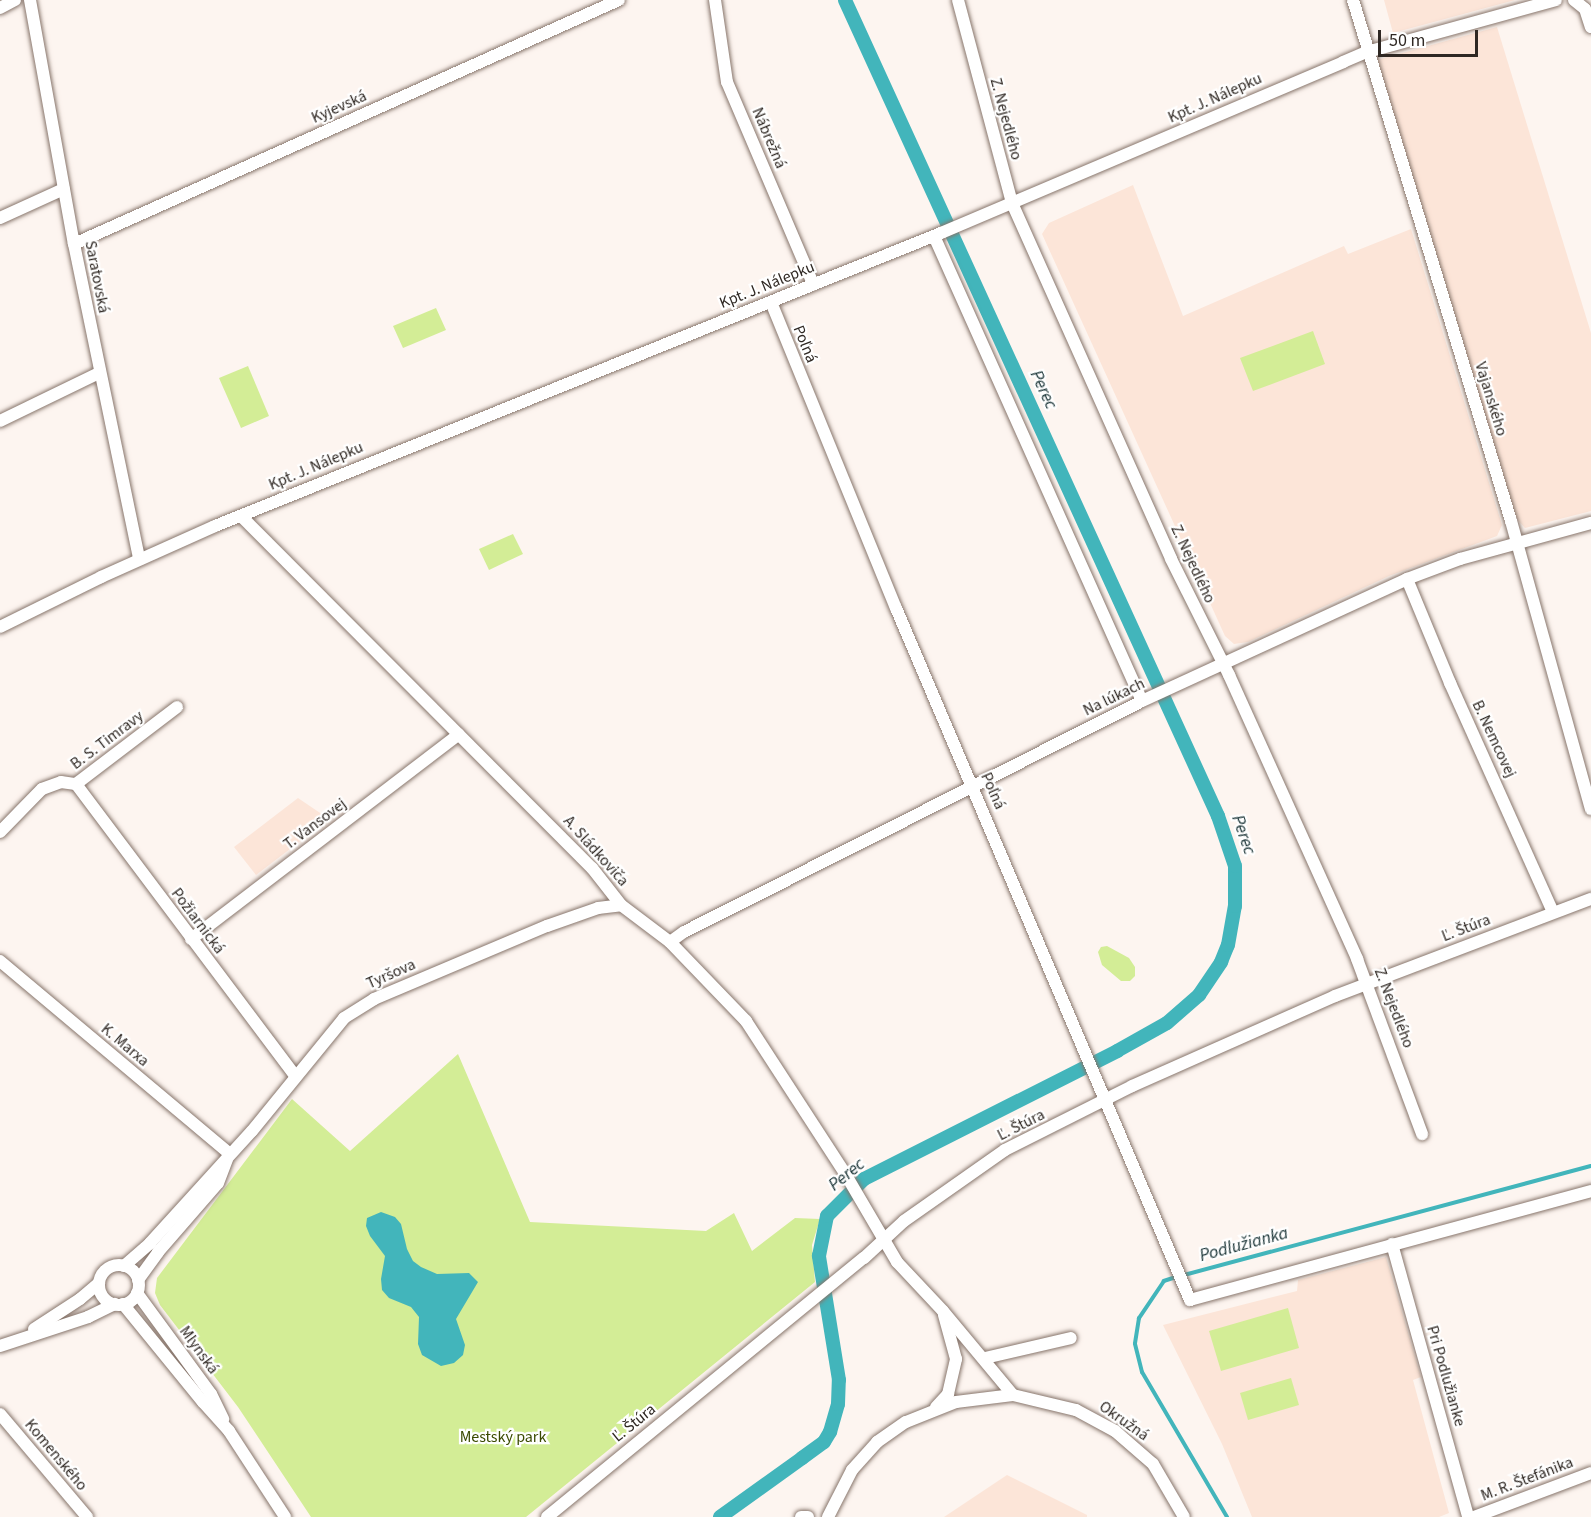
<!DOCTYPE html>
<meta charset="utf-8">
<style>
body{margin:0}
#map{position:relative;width:1591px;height:1517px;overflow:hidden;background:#fdf5f0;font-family:"Source Sans 3",sans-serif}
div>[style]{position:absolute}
.built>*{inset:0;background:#fce5d8}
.green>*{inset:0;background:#d3ed96}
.water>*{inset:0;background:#42b5bb}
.stream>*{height:4px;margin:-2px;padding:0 2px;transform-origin:2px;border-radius:2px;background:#42b5bb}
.canal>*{height:14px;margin:-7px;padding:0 7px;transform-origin:7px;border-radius:7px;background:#42b5bb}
.roads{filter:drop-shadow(0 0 2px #87756b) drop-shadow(0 0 2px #87756b)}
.street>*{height:12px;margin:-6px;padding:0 6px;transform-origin:6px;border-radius:6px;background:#fff}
.street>.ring{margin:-6px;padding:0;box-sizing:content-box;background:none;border:12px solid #fff;border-radius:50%}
span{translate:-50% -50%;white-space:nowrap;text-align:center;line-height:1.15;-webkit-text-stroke:4.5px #fff;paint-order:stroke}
.street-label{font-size:16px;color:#2f2823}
.park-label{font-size:16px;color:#3a4a00}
.water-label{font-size:18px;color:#20393b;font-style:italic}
.scale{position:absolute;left:1378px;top:30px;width:100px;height:27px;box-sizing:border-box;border:3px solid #2f2823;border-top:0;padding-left:8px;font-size:18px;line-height:21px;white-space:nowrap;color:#2f2823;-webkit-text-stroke:4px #fff;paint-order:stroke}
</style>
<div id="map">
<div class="built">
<div style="clip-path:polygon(1384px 0,1515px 0,1393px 33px)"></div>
<div style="clip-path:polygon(1497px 27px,1591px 333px,1591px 511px,1525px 528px,1515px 517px,1373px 61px)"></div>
<div style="clip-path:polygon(1133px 185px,1183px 316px,1344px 246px,1348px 254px,1411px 229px,1502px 525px,1497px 536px,1389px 576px,1248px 642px,1234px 644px,1225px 636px,1042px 234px,1049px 223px)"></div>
<div style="clip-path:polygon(298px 798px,329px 819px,256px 875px,234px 847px)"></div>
<div style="clip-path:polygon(1386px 1257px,1421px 1377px,1413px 1380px,1449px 1513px,1439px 1517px,1252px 1517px,1222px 1444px,1163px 1325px,1297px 1291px,1298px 1280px)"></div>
<div style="clip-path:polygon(1007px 1475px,1087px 1515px,1087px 1517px,944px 1517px)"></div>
</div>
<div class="green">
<div style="clip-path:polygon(436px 308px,446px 330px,403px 348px,393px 326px)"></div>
<div style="clip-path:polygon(1313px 331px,1325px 364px,1253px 391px,1240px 358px)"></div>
<div style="clip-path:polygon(248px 366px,269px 416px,241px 428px,219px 378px)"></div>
<div style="clip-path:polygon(513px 534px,523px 554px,489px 570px,479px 549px)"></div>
<div style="clip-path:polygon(1107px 946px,1129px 958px,1135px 967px,1135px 976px,1130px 981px,1121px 981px,1102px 965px,1098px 952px,1101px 947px)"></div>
<div style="clip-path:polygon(458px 1054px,530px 1222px,706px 1231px,734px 1213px,752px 1251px,795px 1218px,820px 1219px,812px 1245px,815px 1282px,526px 1517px,311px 1517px,238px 1407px,160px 1305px,155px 1293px,157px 1278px,292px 1099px,350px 1151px)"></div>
<div style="clip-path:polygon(1288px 1308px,1299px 1348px,1221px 1371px,1209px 1331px)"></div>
<div style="clip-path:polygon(1291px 1378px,1299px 1405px,1248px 1420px,1240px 1393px)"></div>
</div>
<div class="water">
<div style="clip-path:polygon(381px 1212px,395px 1217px,401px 1224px,407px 1249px,413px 1261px,421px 1267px,437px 1274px,469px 1273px,478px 1282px,456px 1319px,465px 1345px,463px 1355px,454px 1363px,441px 1366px,422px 1355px,418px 1344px,419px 1317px,411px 1307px,389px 1298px,382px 1290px,381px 1279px,385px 1256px,370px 1236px,366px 1226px,367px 1218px)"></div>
</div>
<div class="stream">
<div style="left:1184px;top:1275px;width:421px;rotate:-15deg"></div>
<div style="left:1176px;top:1277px;width:13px;rotate:162deg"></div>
<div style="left:1164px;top:1281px;width:45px;rotate:124deg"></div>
<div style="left:1139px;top:1318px;width:26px;rotate:99deg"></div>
<div style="left:1135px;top:1344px;width:29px;rotate:76deg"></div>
<div style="left:1142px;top:1372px;width:168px;rotate:59.6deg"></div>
</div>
<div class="canal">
<div style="left:720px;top:1517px;width:101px;rotate:-35.7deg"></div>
<div style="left:802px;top:1458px;width:27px;rotate:-36deg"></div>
<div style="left:824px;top:1442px;width:12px;rotate:-59deg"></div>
<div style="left:830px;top:1432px;width:29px;rotate:-74deg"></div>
<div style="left:838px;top:1404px;width:24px;rotate:-88deg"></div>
<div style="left:839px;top:1380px;width:126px;rotate:-99.2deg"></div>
<div style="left:819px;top:1256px;width:41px;rotate:-78.7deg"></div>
<div style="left:827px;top:1216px;width:52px;rotate:-45deg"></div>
<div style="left:864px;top:1179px;width:284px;rotate:-26.8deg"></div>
<div style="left:1117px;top:1051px;width:57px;rotate:-29.2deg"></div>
<div style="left:1167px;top:1023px;width:43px;rotate:-41.2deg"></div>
<div style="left:1199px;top:995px;width:40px;rotate:-56deg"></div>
<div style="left:1221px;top:962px;width:18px;rotate:-68deg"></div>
<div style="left:1228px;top:945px;width:40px;rotate:-80deg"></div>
<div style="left:1235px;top:906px;width:40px;rotate:-90deg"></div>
<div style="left:1235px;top:866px;width:53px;rotate:-108.8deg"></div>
<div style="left:1218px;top:816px;width:897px;rotate:-114.57deg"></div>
</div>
<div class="roads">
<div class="street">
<div style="left:30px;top:0;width:248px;rotate:79.8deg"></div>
<div style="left:74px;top:244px;width:322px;rotate:78.3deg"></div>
<div style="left:715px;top:0;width:83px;rotate:81.7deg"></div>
<div style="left:727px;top:82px;width:220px;rotate:66.9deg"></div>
<div style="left:958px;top:0;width:210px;rotate:75.1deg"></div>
<div style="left:1012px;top:203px;width:390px;rotate:65.9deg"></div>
<div style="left:1171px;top:559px;width:130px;rotate:63.4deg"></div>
<div style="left:1229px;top:675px;width:312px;rotate:65.7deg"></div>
<div style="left:1357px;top:959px;width:187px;rotate:69.6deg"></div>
<div style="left:1353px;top:0;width:544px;rotate:73.13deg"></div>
<div style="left:1511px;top:521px;width:299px;rotate:74.5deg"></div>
<div style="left:1574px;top:0;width:14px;rotate:39deg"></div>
<div style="left:1585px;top:9px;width:19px;rotate:72deg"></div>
<div style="left:0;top:8px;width:17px;rotate:-28deg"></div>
<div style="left:0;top:218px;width:70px;rotate:-24.4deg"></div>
<div style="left:934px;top:236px;width:509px;rotate:65.9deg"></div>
<div style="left:74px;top:244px;width:597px;rotate:-24.12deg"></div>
<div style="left:771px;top:302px;width:331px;rotate:67.8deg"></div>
<div style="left:896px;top:608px;width:752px;rotate:66.98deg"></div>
<div style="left:1190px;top:1300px;width:416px;rotate:-15.2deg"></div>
<div style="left:0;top:421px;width:110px;rotate:-25.9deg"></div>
<div style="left:241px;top:516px;width:497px;rotate:45.1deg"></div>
<div style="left:592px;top:868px;width:47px;rotate:51.9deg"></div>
<div style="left:621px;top:905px;width:61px;rotate:37.1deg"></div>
<div style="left:670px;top:942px;width:110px;rotate:46.1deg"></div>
<div style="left:746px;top:1021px;width:184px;rotate:57deg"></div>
<div style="left:846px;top:1175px;width:101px;rotate:59.6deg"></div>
<div style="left:897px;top:1262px;width:67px;rotate:46.8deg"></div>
<div style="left:943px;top:1311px;width:109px;rotate:50.2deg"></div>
<div style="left:1407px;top:579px;width:113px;rotate:67.5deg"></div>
<div style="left:1450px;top:683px;width:251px;rotate:65.8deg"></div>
<div style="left:0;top:627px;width:113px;rotate:-26.3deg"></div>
<div style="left:101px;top:577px;width:125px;rotate:-24.1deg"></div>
<div style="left:215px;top:526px;width:783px;rotate:-21.98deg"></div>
<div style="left:941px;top:233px;width:437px;rotate:-23deg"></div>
<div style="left:1343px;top:62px;width:26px;rotate:-23deg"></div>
<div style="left:1367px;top:52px;width:196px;rotate:-15.4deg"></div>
<div style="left:76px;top:784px;width:366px;rotate:53.1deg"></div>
<div style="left:0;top:832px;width:60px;rotate:-45.7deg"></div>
<div style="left:42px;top:789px;width:20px;rotate:-20deg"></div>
<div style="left:61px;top:782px;width:15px;rotate:8deg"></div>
<div style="left:76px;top:784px;width:127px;rotate:-37.3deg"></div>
<div style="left:191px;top:939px;width:337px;rotate:-37.4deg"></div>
<div style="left:670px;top:942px;width:17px;rotate:-36deg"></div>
<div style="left:684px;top:932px;width:513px;rotate:-26.76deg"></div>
<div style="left:1142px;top:701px;width:292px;rotate:-24.7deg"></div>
<div style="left:1407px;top:579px;width:57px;rotate:-20.7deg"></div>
<div style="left:1460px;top:559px;width:136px;rotate:-15.4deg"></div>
<div style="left:0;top:961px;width:300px;rotate:40deg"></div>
<div style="left:1392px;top:1244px;width:283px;rotate:74.4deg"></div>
<div class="ring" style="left:99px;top:1265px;width:28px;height:28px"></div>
<div style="left:124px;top:1266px;width:35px;rotate:-41deg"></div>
<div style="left:150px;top:1243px;width:151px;rotate:-47.7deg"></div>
<div style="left:252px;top:1131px;width:146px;rotate:-50.8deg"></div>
<div style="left:344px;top:1018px;width:36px;rotate:-32deg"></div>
<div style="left:374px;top:999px;width:188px;rotate:-22.9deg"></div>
<div style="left:547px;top:926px;width:54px;rotate:-19.4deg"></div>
<div style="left:598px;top:908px;width:23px;rotate:-7deg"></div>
<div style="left:138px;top:1280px;width:34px;rotate:-54deg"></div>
<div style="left:158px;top:1252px;width:91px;rotate:-49deg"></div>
<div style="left:218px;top:1183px;width:25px;rotate:-69deg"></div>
<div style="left:137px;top:1293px;width:125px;rotate:53.8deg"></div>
<div style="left:211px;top:1394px;width:28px;rotate:64deg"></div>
<div style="left:123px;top:1304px;width:127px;rotate:50.8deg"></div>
<div style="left:203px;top:1402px;width:39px;rotate:48deg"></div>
<div style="left:229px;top:1431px;width:103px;rotate:56.9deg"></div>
<div style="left:34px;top:1329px;width:55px;rotate:-33.1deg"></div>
<div style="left:80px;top:1299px;width:25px;rotate:-40deg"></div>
<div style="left:0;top:1346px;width:93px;rotate:-18.2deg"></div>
<div style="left:88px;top:1317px;width:30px;rotate:-26deg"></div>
<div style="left:985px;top:1358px;width:88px;rotate:-13.1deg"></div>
<div style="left:936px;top:1407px;width:18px;rotate:-47deg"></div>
<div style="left:948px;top:1394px;width:36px;rotate:-77deg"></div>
<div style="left:956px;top:1359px;width:46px;rotate:-105.3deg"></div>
<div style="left:0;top:1414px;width:135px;rotate:49.8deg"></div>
<div style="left:547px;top:1517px;width:409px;rotate:-39.3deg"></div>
<div style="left:864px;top:1258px;width:54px;rotate:-42.8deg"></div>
<div style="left:904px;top:1221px;width:123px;rotate:-35.1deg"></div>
<div style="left:1005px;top:1150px;width:142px;rotate:-26.7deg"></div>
<div style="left:1132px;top:1086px;width:222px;rotate:-23.9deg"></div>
<div style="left:1335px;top:996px;width:274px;rotate:-20.8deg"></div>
<div style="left:801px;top:1517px;width:7px"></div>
<div style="left:828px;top:1517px;width:53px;rotate:-62.9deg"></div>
<div style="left:852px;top:1470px;width:38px;rotate:-48deg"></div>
<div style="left:877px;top:1442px;width:35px;rotate:-35deg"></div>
<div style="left:906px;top:1422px;width:54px;rotate:-21.8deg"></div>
<div style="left:956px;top:1402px;width:57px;rotate:-7deg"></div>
<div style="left:1013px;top:1395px;width:65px;rotate:13.4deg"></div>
<div style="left:1076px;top:1410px;width:44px;rotate:28.3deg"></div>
<div style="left:1115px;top:1431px;width:50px;rotate:41deg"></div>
<div style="left:1153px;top:1464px;width:61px;rotate:59.7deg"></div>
<div style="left:1474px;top:1517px;width:125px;rotate:-20.6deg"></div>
</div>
</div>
<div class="street-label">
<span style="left:1215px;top:98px;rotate:-24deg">Kpt. J. Nálepku</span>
<span style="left:339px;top:107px;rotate:-24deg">Kyjevská</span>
<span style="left:1006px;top:119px;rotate:75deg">Z. Nejedlého</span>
<span style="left:769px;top:138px;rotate:67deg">Nábrežná</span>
<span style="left:97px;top:277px;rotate:79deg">Saratovská</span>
<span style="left:767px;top:285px;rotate:-22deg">Kpt. J. Nálepku</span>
<span style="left:805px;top:344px;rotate:68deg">Poľná</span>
<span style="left:1491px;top:399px;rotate:73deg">Vajanského</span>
<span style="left:316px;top:466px;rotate:-23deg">Kpt. J. Nálepku</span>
<span style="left:1193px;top:564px;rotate:65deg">Z. Nejedlého</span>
<span style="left:1114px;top:697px;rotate:-26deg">Na lúkach</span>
<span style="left:1494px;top:739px;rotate:65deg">B. Nemcovej</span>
<span style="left:107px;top:740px;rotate:-37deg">B. S. Timravy</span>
<span style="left:993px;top:791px;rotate:66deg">Poľná</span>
<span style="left:315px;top:824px;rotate:-37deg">T. Vansovej</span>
<span style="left:596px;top:851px;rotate:48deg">A. Sládkoviča</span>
<span style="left:198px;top:921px;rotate:53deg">Požiarnická</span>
<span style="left:1466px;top:928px;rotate:-21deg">Ľ. Štúra</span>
<span style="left:391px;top:974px;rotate:-24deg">Tyršova</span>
<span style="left:1394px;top:1008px;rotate:69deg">Z. Nejedlého</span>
<span style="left:125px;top:1045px;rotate:40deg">K. Marxa</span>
<span style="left:1021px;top:1125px;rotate:-27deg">Ľ. Štúra</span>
<span style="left:199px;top:1350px;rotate:54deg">Mlynská</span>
<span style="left:1446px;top:1376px;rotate:74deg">Pri Podlužianke</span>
<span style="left:1124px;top:1421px;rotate:35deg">Okružná</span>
<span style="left:634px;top:1423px;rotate:-39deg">Ľ. Štúra</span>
<span style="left:56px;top:1455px;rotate:50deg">Komenského</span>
<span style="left:1527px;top:1479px;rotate:-21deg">M. R. Štefánika</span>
</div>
<div class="park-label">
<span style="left:503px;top:1437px">Mestský park</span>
</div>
<div class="water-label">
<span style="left:1043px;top:390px;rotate:65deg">Perec</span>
<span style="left:1243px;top:835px;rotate:71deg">Perec</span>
<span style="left:847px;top:1175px;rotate:-39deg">Perec</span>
<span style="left:1244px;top:1245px;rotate:-15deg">Podlužianka</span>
</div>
<div class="scale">50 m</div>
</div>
